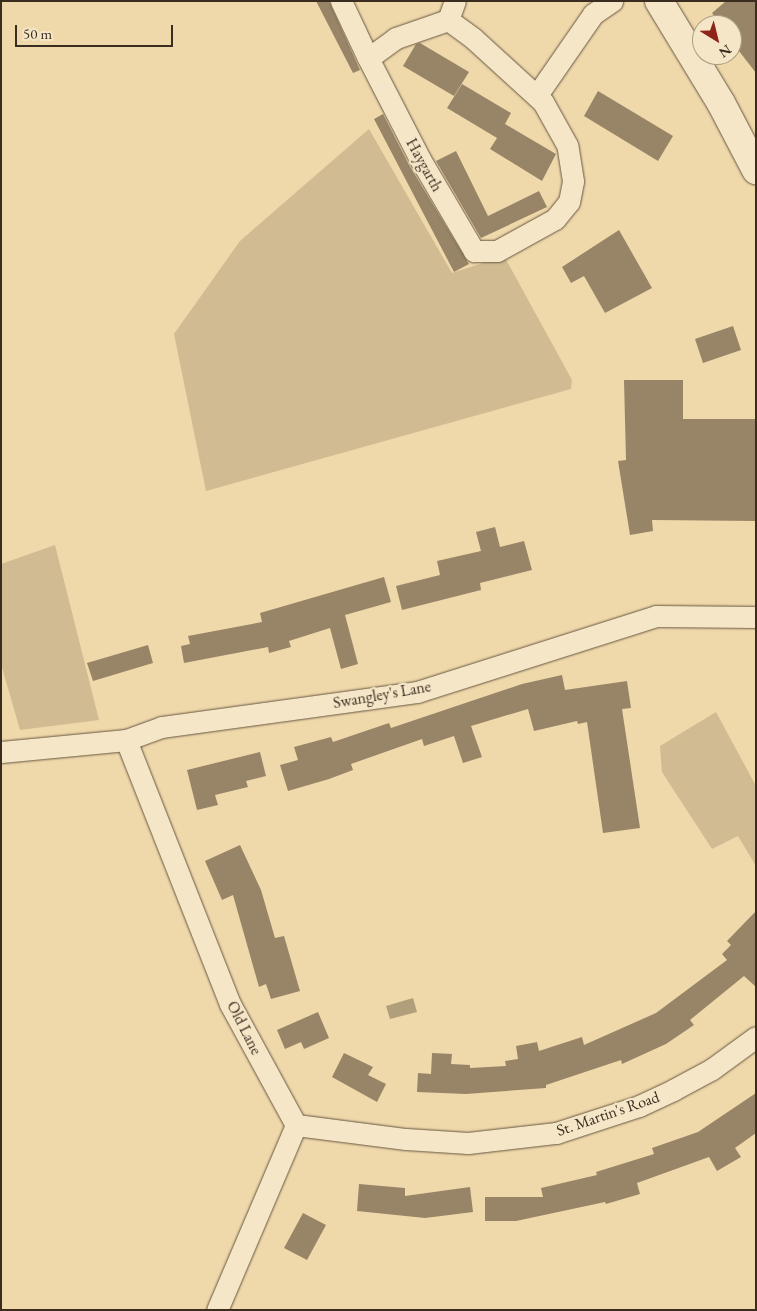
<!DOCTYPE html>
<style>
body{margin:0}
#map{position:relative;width:757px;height:1311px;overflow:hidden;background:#efd8aa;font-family:"EB Garamond",serif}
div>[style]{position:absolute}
.green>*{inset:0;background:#d0bb92}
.water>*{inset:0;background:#b19e7b}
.building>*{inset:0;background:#988567}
.roads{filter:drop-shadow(0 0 1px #675742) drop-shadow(0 0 1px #675742)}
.street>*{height:21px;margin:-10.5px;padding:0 10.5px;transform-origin:10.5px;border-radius:10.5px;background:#f5e6c8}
.secondary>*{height:28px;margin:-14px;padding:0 14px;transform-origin:14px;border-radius:14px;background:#f5e6c8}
span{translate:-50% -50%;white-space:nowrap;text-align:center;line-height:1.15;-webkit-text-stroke:4.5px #f5e6c8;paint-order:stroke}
.street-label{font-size:16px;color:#3a2c1f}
.frame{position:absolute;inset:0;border:2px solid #3a2c1f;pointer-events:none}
.north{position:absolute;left:692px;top:15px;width:50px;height:50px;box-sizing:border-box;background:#f5e6c8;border:1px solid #aa9c84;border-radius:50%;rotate:144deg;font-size:14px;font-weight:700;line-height:20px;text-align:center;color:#3a2c1f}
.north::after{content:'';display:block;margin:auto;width:18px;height:22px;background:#8f2418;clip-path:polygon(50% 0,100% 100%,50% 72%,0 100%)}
.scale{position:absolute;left:15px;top:25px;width:158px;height:22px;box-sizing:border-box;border:2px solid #3a2c1f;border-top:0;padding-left:6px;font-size:15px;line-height:18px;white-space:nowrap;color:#3a2c1f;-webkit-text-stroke:4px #f5e6c8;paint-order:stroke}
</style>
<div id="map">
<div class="green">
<div style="clip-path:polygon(369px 129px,452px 273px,504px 256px,572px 380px,571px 389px,206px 491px,174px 334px,240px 241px)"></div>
<div style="clip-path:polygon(55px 545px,99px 720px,20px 730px,1px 664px,1px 564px)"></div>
<div style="clip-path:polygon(716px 712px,756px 786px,756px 866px,738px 836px,712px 849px,662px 772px,660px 746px)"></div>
</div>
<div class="water">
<div style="clip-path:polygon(413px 998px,417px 1012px,390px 1019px,386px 1006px)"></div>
</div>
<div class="building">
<div style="clip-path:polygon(316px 1px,329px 1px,360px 70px,353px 73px)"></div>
<div style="clip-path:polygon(726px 1px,756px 1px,756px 73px,732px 42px,732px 25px,721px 25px,712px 13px)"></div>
<div style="clip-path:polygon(420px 43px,469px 72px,454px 96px,403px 66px,416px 44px)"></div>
<div style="clip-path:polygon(462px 84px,511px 113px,505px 124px,556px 154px,542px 181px,490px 149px,497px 138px,447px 108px)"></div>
<div style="clip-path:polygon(598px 91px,673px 136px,658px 161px,584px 116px)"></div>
<div style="clip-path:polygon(383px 114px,409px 165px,469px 264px,454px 272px,374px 119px)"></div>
<div style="clip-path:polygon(456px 151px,488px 216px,539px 191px,547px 207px,481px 238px,436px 161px)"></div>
<div style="clip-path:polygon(619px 230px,652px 288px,605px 313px,584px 276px,571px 283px,562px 267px)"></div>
<div style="clip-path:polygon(733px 326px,741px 350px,703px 363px,695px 339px)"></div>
<div style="clip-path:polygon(624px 380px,683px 380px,683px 419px,756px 419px,756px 521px,652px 520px,653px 531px,630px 535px,618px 461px,626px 460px)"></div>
<div style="clip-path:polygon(495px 527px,500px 547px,524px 541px,532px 570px,480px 583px,481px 590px,402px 610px,396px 586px,440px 575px,437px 561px,481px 551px,476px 532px)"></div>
<div style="clip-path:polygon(384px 577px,391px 602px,345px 615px,358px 664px,341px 669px,330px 628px,289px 641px,291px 647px,269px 653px,268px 647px,184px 663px,181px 646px,190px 644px,188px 636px,262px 622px,260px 613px)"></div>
<div style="clip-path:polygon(148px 645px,153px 663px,93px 681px,87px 663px)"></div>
<div style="clip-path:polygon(562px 675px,565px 690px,627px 681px,631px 708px,622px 709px,640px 828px,603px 833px,587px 722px,578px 724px,577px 721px,534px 731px,528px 709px,471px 726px,482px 757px,463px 763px,454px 736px,424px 746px,422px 739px,351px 764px,353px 770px,329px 779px,288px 791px,280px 765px,298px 760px,294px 747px,331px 737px,333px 742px,389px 723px,391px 728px,522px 684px)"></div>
<div style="clip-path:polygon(260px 752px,266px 776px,246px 781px,248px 787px,215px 795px,218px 805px,197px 810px,187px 770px)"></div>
<div style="clip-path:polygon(240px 845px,261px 890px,275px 938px,284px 936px,300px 991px,271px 999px,266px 984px,259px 987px,233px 895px,222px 900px,205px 861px)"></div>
<div style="clip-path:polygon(756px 911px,756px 987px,744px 976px,690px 1020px,694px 1025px,666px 1044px,622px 1064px,621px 1060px,546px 1085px,546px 1088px,466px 1094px,417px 1092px,418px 1073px,431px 1074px,432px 1053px,452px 1054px,451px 1064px,470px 1065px,470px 1068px,506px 1066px,505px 1061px,518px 1059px,516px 1046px,537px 1042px,539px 1051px,582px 1037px,584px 1045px,656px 1013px,727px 960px,722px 954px,731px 945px,727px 941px)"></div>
<div style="clip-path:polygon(318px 1012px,329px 1038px,304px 1049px,301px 1042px,285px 1049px,277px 1030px)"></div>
<div style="clip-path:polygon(344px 1053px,373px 1067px,368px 1075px,386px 1084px,377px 1102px,332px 1077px)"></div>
<div style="clip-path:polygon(756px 1093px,756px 1133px,735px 1148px,741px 1157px,717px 1171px,709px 1157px,637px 1183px,640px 1194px,606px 1204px,605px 1202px,516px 1221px,485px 1221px,485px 1197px,543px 1197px,541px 1188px,597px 1175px,596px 1172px,654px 1154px,652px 1148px,698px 1132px)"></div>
<div style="clip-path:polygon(359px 1184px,405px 1188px,405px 1196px,470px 1187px,473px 1212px,425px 1218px,357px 1211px)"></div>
<div style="clip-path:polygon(303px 1213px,326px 1225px,307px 1260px,284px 1248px)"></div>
</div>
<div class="roads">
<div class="street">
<div style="left:341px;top:1px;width:63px;rotate:64.7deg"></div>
<div style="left:368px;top:58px;width:114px;rotate:62.8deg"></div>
<div style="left:420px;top:159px;width:107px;rotate:59.6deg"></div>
<div style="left:474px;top:251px;width:23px"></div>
<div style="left:497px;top:251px;width:66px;rotate:-28.9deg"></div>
<div style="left:555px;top:219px;width:22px;rotate:-51deg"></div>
<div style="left:569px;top:202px;width:21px;rotate:-79deg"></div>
<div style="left:573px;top:181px;width:36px;rotate:-99deg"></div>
<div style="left:567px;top:145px;width:49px;rotate:-119.2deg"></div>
<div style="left:543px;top:102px;width:95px;rotate:-137.6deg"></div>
<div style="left:473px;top:38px;width:31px;rotate:-144deg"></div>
<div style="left:448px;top:20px;width:55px;rotate:160.9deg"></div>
<div style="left:396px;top:38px;width:34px;rotate:144deg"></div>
<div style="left:448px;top:20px;width:20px;rotate:-70deg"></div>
<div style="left:537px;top:95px;width:98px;rotate:-55.3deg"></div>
<div style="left:593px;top:14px;width:23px;rotate:-34deg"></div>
<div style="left:126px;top:740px;width:284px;rotate:68.5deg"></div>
<div style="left:230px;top:1004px;width:138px;rotate:61.4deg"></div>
<div style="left:296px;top:1125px;width:201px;rotate:113.1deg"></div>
<div style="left:1px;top:752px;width:126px;rotate:-5.5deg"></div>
<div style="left:126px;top:740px;width:38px;rotate:-20deg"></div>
<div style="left:162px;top:727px;width:257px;rotate:-7.8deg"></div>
<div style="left:417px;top:692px;width:251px;rotate:-17.6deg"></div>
<div style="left:656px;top:616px;width:100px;rotate:0.6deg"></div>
<div style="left:296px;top:1125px;width:111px;rotate:7.3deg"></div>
<div style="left:406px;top:1139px;width:62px;rotate:3.7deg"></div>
<div style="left:468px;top:1143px;width:89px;rotate:-6.5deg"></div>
<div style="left:556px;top:1133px;width:87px;rotate:-18deg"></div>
<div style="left:639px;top:1106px;width:38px;rotate:-25deg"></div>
<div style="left:673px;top:1090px;width:44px;rotate:-28.3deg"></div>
<div style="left:712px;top:1069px;width:54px;rotate:-36deg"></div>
</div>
<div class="secondary">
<div style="left:659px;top:1px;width:119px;rotate:58.7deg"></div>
<div style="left:721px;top:103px;width:76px;rotate:62.4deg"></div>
</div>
</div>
<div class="street-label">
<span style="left:424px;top:165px;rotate:61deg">Haygarth</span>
<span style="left:382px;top:695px;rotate:-10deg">Swangley's Lane</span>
<span style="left:244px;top:1028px;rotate:63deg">Old Lane</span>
<span style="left:608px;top:1114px;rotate:-19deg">St. Martin's Road</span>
</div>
<div class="frame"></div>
<div class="north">N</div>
<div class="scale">50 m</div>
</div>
